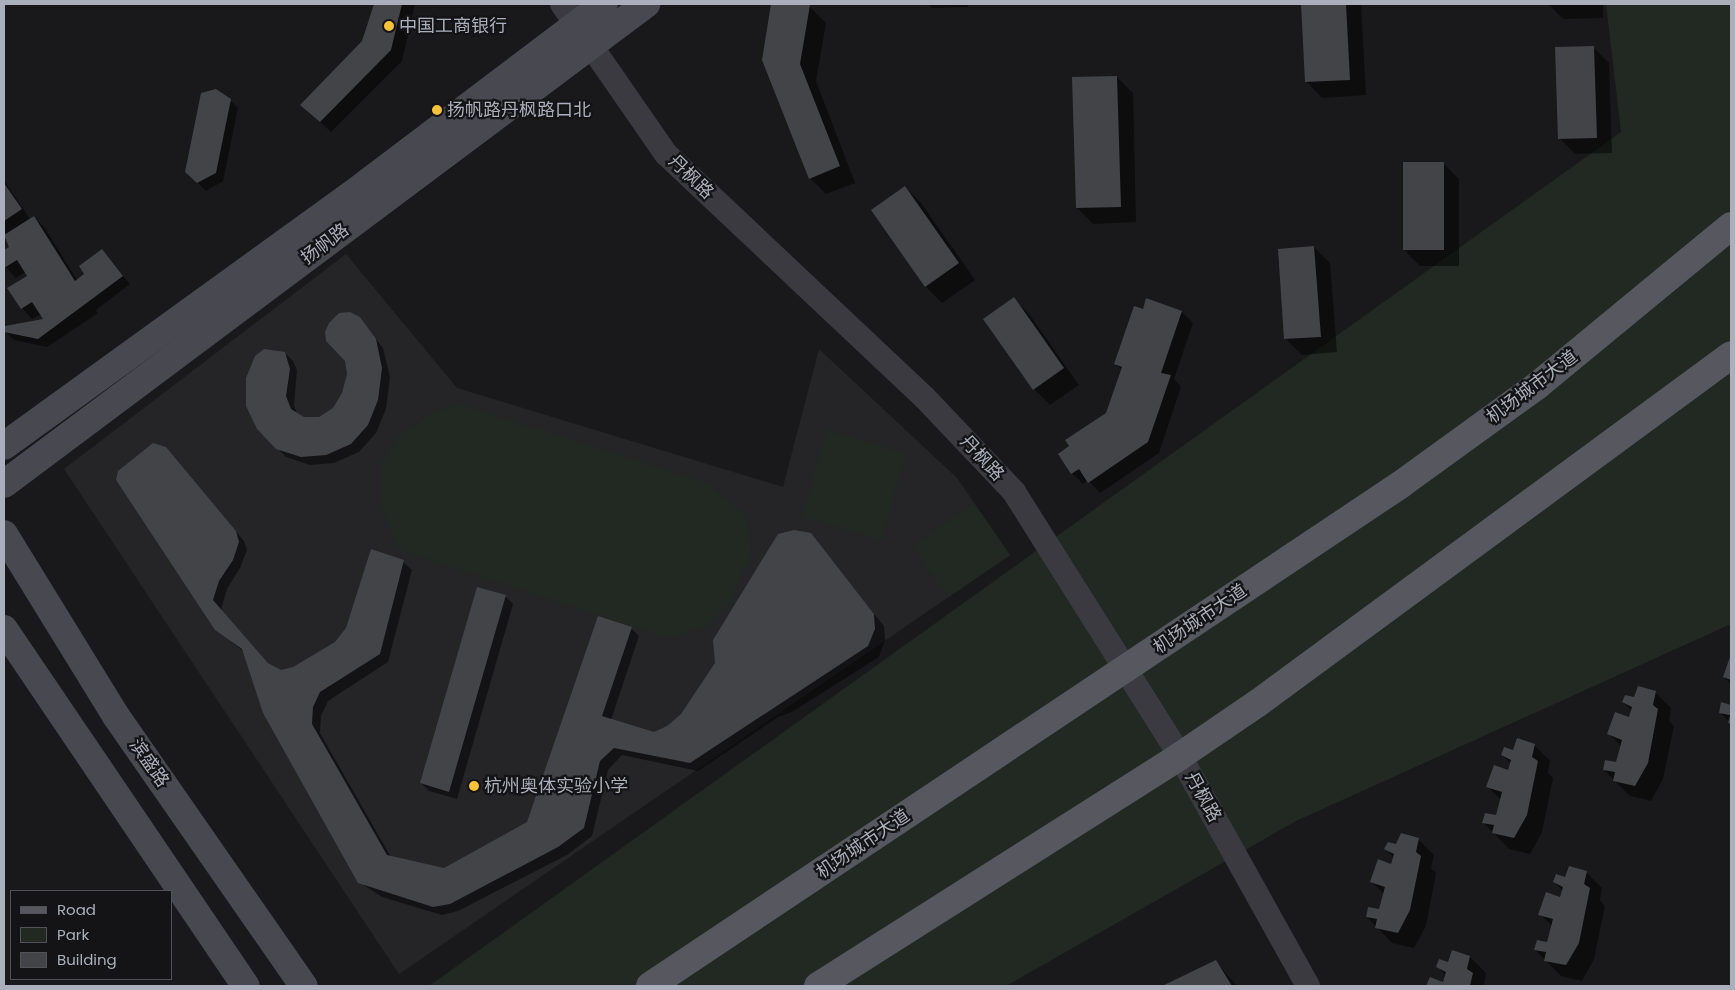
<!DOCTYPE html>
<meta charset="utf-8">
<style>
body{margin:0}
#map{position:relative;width:1735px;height:990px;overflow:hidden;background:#19191b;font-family:Poppins,"Noto Sans SC",sans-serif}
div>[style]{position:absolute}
.built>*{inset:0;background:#252528}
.green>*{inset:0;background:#212922}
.shadow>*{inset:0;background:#0007}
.building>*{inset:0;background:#434448}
.tertiary>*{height:24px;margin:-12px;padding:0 12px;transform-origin:12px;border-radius:12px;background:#3a3a40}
.secondary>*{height:28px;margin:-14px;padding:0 14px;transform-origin:14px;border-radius:14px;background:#484950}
.primary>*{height:28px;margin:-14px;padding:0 14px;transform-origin:14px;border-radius:14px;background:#56575f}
.dots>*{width:14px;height:14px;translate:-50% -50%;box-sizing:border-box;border:2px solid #141416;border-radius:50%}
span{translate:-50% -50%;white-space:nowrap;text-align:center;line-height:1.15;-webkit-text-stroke:4.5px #141416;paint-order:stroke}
.poi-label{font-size:18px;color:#abafbb}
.left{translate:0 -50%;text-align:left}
.street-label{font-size:18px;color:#abafbb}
.frame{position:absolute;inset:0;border:5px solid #abafbb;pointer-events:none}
.legend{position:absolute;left:10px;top:890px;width:162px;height:90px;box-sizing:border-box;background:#141416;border:1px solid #505258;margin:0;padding:6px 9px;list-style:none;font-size:15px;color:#abafbb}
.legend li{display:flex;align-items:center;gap:10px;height:25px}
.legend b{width:25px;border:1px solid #505258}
</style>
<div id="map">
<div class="built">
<div style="clip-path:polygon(346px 254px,457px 388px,783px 487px,819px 349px,957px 478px,1010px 555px,399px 974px,64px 469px)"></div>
</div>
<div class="green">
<div style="clip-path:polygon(1606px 4px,1731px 4px,1731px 624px,1296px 821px,1006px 986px,429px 986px,1621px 132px)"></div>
<div style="clip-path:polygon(459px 404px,708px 483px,745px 515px,752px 555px,728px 604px,705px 627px,669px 638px,399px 550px,380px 504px,381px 464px,401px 434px,434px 412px)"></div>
<div style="clip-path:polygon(827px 430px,906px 453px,882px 540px,802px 517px)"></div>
<div style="clip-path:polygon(974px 503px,1010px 555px,949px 597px,912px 547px)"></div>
</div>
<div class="shadow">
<div style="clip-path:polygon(375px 4px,415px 4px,402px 61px,331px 132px,302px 105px,363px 41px)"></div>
<div style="clip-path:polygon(773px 4px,810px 7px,826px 23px,816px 81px,855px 183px,826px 194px,810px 178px,763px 59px)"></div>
<div style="clip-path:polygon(928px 4px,968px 4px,968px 7px,932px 8px)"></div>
<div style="clip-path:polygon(1302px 4px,1361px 4px,1366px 95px,1322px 98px,1306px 81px)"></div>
<div style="clip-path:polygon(1548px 4px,1603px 4px,1603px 18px,1563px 19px)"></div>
<div style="clip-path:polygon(1593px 47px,1609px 63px,1612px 153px,1575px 154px,1559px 138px)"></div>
<div style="clip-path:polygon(1117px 77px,1133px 93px,1136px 222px,1093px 224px,1077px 208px)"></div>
<div style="clip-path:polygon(230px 100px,238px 108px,223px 181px,206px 191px,195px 180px)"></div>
<div style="clip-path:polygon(1443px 163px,1459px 179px,1459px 266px,1420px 266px,1404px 250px)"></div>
<div style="clip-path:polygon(4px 180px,30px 219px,34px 217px,45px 228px,77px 280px,86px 274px,102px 250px,130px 284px,96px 310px,98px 313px,47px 347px,14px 340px,5px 331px,45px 320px,41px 314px,32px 319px,22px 308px,28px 276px,26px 272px,16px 278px,4px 265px,4px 252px,11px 247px,4px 236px)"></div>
<div style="clip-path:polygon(905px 187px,921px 203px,975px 280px,942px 303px,926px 287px,872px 210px)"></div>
<div style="clip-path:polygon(1314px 247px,1330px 263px,1337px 352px,1302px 355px,1286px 339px,1279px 250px)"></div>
<div style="clip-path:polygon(1013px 298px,1029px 314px,1079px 385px,1050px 405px,1034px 389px,984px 319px)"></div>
<div style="clip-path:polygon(1147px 300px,1182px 312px,1193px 323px,1174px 379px,1181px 387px,1159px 453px,1100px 493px,1088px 480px,1083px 484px,1072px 473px,1071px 446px,1107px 414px,1122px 370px,1115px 363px)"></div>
<div style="clip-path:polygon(359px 318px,383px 348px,390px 377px,386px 409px,376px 433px,359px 452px,334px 463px,310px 465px,286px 457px,258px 428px,265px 350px,285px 353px,293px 361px,297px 370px,294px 405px,297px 414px,304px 418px,319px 418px,334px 409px,343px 394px)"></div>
<div style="clip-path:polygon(174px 457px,244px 541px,247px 550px,240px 568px,227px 589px,221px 610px,270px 665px,280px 672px,293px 669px,336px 643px,403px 562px,412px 570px,388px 662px,328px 701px,321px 716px,320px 733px,391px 857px,444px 870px,528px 823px,631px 628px,639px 636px,611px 720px,654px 733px,668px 727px,682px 715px,716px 664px,714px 640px,810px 535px,884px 626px,885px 640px,879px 657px,792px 712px,778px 717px,698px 771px,622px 755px,608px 770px,592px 836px,567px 855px,458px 911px,442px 915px,382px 897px,359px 882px,244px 652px,216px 629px)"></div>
<div style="clip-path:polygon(505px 596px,513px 604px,457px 799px,429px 791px,421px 783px)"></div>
<div style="clip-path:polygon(1731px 657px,1731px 684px,1724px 677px)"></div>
<div style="clip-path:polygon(1655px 692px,1671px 708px,1669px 721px,1674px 726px,1663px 779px,1651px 801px,1630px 796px,1604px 770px,1617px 764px,1622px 747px,1609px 734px,1630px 719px,1632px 711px,1623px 702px)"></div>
<div style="clip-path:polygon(1722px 704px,1731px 706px,1731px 724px,1720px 712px)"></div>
<div style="clip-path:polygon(1534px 745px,1550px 761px,1548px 773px,1553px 778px,1542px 832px,1530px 854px,1509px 849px,1484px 823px,1497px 817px,1501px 800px,1488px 787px,1509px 771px,1511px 764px,1502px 755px)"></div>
<div style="clip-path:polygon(1418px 839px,1434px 855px,1431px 868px,1436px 873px,1426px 926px,1414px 948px,1392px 943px,1367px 917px,1380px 911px,1384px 894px,1371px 881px,1392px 866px,1394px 858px,1386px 849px)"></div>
<div style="clip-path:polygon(1586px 872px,1602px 888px,1600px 900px,1605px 906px,1594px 959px,1582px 981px,1561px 976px,1535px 950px,1548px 944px,1553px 927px,1540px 914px,1561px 898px,1563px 891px,1554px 882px)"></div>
<div style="clip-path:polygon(1470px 957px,1486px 973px,1484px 986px,1428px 986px,1430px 978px,1444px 983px,1446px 976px,1438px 967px)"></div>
<div style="clip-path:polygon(1216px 962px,1237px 986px,1165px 986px)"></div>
</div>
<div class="building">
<div style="clip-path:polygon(374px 4px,402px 4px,391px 50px,320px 122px,300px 105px,362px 41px)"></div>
<div style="clip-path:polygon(771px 4px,810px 5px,800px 64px,840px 166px,809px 179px,762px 60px)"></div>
<div style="clip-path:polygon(1301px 4px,1346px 4px,1350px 80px,1305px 82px)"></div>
<div style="clip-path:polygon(1594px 46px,1597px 138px,1558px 139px,1555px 47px)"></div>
<div style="clip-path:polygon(1117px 76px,1121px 207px,1076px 208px,1072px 77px)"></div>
<div style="clip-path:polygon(216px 89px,231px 99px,216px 173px,197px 183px,185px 172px,201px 93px)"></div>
<div style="clip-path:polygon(1403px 162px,1444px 162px,1444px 250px,1403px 250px)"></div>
<div style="clip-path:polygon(4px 183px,22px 209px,4px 221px)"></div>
<div style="clip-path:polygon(905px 186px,959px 263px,925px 287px,871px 210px)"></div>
<div style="clip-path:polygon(34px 216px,75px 281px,84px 274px,79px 266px,102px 249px,123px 276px,38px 339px,4px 332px,5px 326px,43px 319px,32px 302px,21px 309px,7px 288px,27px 276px,17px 260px,4px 268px,4px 250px,9px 247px,4px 235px)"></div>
<div style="clip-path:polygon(1314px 246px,1321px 337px,1284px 339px,1278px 249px)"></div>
<div style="clip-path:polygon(1014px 297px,1064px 368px,1033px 390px,983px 319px)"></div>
<div style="clip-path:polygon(1146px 298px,1182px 311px,1161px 373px,1171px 375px,1148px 442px,1088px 483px,1079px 469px,1071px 474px,1058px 454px,1069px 446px,1065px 440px,1106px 413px,1122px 367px,1114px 364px,1134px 306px,1143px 309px)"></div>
<div style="clip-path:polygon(350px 312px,360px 317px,376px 339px,382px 368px,378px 400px,368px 425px,351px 444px,326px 455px,301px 457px,276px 449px,257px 429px,246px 406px,246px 378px,255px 356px,264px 349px,285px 352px,290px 369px,286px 396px,291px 409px,304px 417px,319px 417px,333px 408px,342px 393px,347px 374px,345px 361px,326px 341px,325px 332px,329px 323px,339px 313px)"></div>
<div style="clip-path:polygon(153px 443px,166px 447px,236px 531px,239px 542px,233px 560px,219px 581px,213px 600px,268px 663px,281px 670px,293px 667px,335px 642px,346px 628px,371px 549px,404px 560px,380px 654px,320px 692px,313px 707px,312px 724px,387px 855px,444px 868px,527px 822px,598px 616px,632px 627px,602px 716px,654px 732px,667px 726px,681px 714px,715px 663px,713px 640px,778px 534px,794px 530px,811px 533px,874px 614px,875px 629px,868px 646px,690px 763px,614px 748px,600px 761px,584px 828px,558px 847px,450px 904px,433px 907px,358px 883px,263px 713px,242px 649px,215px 630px,116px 480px,118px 471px)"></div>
<div style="clip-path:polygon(477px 587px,506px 595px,449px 792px,420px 783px)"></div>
<div style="clip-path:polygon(1731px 654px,1731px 680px,1723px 677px)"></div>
<div style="clip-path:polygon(1638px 686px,1656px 691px,1653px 705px,1658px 709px,1648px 763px,1635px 786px,1613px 781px,1615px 772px,1603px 770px,1605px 760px,1616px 762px,1622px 740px,1607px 734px,1615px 712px,1629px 717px,1632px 707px,1622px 702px,1625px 695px,1634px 697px)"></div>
<div style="clip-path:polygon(1721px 702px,1731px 705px,1731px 724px,1728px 723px,1730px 715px,1719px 713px)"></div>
<div style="clip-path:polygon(1517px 738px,1535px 744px,1532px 757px,1538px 761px,1527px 815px,1514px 838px,1492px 833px,1494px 825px,1482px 823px,1485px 813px,1496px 815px,1502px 792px,1486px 787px,1494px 765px,1508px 770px,1511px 760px,1501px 755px,1504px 747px,1513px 750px)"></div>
<div style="clip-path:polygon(1401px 833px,1419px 838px,1416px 852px,1421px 856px,1410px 910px,1398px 933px,1375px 928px,1377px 919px,1366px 917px,1368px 907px,1379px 909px,1385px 887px,1370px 882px,1378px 859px,1391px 864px,1394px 854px,1384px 849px,1388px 842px,1396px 844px)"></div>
<div style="clip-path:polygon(1569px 866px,1587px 871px,1584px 884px,1590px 888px,1579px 943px,1566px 965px,1544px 961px,1546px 952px,1534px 950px,1537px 940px,1547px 942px,1553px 919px,1538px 915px,1546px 892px,1560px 897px,1563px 887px,1553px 882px,1556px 874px,1565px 877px)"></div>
<div style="clip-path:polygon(1452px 950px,1470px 956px,1467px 969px,1473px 973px,1470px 986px,1426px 986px,1430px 977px,1443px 982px,1446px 972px,1436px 967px,1439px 959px,1448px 962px)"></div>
<div style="clip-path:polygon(1216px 960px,1232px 986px,1162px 986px)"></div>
</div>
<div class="tertiary">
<div style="left:562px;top:4px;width:183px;rotate:55.3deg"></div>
<div style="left:666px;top:154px;width:354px;rotate:43.3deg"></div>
<div style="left:924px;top:397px;width:131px;rotate:46.5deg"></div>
<div style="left:1014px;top:492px;width:312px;rotate:57.8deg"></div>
<div style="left:1180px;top:756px;width:263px;rotate:60.9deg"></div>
</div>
<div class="secondary">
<div style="left:4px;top:446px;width:443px;rotate:-35.9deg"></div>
<div style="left:363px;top:186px;width:302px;rotate:-37.1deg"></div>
<div style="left:4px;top:484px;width:802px;rotate:-36.78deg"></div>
<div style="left:4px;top:534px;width:214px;rotate:58.4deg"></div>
<div style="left:116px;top:716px;width:329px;rotate:55.2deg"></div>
<div style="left:4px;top:629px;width:431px;rotate:55.9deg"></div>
</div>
<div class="primary">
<div style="left:650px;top:986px;width:902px;rotate:-33.74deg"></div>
<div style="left:1400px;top:485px;width:170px;rotate:-35.9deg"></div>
<div style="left:1538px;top:385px;width:250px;rotate:-39.5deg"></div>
<div style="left:818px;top:986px;width:429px;rotate:-32.4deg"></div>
<div style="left:1180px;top:756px;width:94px;rotate:-34.2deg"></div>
<div style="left:1258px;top:703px;width:587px;rotate:-36.34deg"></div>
</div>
<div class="dots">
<div style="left:389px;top:26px;background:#f5c238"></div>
<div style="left:437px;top:110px;background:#f5c238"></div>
<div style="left:474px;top:786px;background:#f5c238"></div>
</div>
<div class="poi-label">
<span class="left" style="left:399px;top:26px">中国工商银行</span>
<span class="left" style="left:447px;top:110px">扬帆路丹枫路口北</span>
<span class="left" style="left:484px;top:786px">杭州奥体实验小学</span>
</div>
<div class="street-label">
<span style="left:691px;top:177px;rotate:44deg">丹枫路</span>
<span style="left:325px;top:244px;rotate:-37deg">扬帆路</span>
<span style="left:1532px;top:387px;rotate:-37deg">机场城市大道</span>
<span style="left:982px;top:458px;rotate:47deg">丹枫路</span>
<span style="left:1200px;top:619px;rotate:-34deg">机场城市大道</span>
<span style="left:149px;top:763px;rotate:55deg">滨盛路</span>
<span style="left:1203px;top:797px;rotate:61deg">丹枫路</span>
<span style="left:863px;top:844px;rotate:-34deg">机场城市大道</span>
</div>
<div class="frame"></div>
<ul class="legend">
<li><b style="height:6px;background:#56575f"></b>Road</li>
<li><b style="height:14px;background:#212922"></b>Park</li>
<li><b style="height:14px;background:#434448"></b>Building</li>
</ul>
</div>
